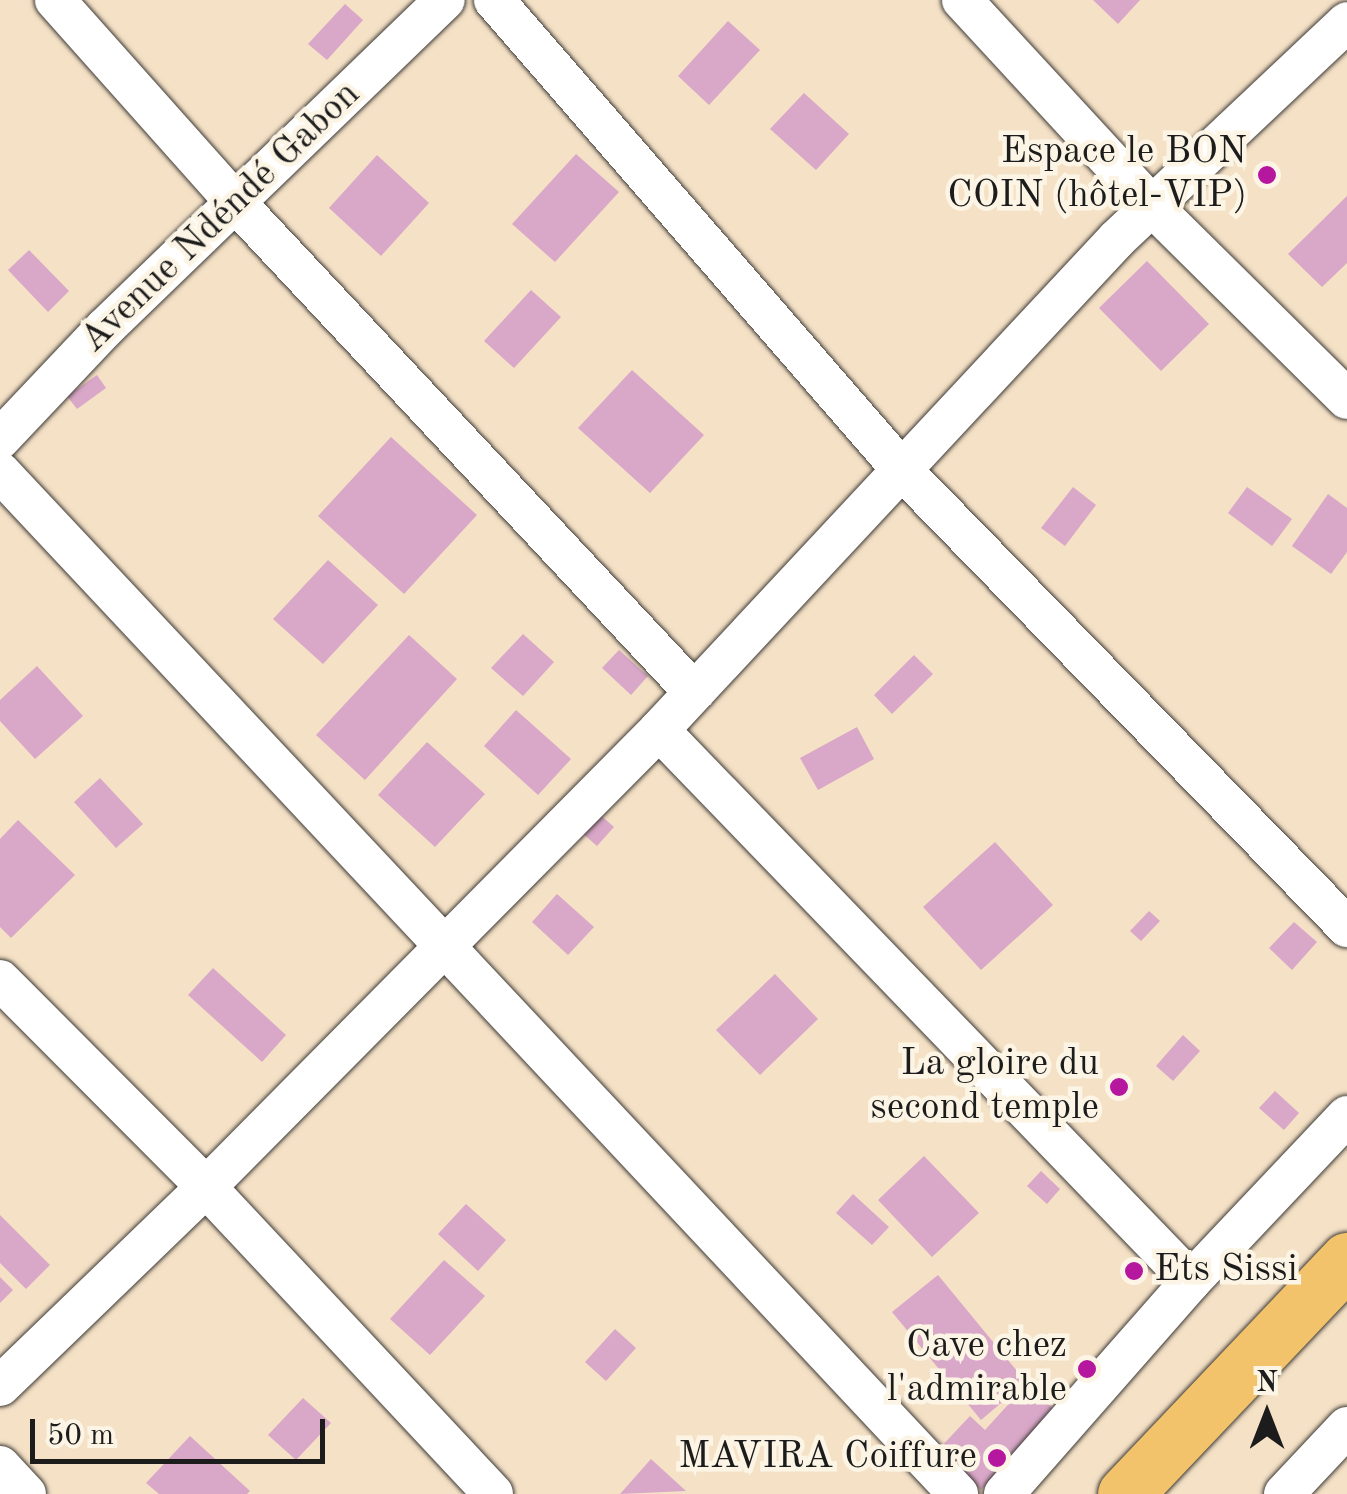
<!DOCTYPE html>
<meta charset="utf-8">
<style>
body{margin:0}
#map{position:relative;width:1347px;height:1494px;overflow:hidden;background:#f5e1c6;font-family:"Old Standard TT",serif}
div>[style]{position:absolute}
.building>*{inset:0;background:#d9a7c8}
.roads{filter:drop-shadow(0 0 2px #3d3a36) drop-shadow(0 0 2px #3d3a36)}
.minor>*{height:40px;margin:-20px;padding:0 20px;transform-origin:20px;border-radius:20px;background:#fff}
.trunk>*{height:55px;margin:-27.5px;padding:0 27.5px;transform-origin:27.5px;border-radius:27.5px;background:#f2c36a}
.dots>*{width:28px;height:28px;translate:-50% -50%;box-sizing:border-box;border:5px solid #fcf5e5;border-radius:50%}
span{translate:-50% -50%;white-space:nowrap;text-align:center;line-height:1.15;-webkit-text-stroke:9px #fcf5e5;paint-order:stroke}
.poi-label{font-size:38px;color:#1c1c1c}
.right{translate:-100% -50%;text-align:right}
.left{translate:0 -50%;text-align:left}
.street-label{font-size:38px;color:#1c1c1c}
.north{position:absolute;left:1217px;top:1364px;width:100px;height:100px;-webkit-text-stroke:8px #fcf5e5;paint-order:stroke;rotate:0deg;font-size:28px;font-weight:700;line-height:40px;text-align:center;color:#1c1c1c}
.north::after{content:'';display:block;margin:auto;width:35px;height:45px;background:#1c1c1c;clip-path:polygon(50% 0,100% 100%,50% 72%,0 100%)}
.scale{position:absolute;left:30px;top:1419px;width:295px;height:45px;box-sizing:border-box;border:5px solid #1c1c1c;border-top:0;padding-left:12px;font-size:30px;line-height:35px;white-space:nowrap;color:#1c1c1c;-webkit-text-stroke:8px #fcf5e5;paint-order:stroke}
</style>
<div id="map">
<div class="building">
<div style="clip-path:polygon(1093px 0,1140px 0,1118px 24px)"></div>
<div style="clip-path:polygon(345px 4px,363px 20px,327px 60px,308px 44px)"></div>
<div style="clip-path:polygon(728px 21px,760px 50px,709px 105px,678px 76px)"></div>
<div style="clip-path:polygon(804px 93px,849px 134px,816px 170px,770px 129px)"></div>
<div style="clip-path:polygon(576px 154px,619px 192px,555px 262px,512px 224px)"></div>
<div style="clip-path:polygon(377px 155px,429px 203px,381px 256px,329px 208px)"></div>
<div style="clip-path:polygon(1347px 196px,1347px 263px,1322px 287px,1288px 254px)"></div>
<div style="clip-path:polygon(29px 250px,69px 291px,48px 312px,8px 270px)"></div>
<div style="clip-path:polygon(1147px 261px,1209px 324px,1161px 371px,1099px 308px)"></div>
<div style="clip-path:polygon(531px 290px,561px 317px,514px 368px,484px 341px)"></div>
<div style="clip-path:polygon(632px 370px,704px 435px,650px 493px,578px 428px)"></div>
<div style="clip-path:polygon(97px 375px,106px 388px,77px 409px,67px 396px)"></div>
<div style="clip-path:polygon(391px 437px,477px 515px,404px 594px,318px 516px)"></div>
<div style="clip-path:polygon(1073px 487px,1096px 505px,1065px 546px,1041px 528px)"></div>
<div style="clip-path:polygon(1247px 487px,1292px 519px,1272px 546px,1228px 513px)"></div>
<div style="clip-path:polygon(1328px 494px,1347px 508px,1347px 552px,1331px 574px,1292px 546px)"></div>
<div style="clip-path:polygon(328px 560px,378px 605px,323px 664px,273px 619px)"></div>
<div style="clip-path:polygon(523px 634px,554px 662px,523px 696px,491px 668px)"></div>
<div style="clip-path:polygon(409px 635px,457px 679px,365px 780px,316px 735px)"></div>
<div style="clip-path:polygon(619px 650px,648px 676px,631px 695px,602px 668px)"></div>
<div style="clip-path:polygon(914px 655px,933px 674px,892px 714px,874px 695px)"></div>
<div style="clip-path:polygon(37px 666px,83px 716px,35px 759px,0 721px,0 700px)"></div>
<div style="clip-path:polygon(516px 710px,571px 759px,538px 795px,484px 746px)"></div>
<div style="clip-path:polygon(857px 727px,874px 759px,818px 790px,800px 758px)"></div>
<div style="clip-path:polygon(427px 742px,485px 794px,435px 847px,378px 795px)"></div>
<div style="clip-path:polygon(100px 778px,143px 824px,116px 848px,74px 802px)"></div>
<div style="clip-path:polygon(598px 813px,614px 827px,597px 846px,581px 832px)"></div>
<div style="clip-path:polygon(18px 820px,75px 875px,11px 938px,0 927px,0 839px)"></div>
<div style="clip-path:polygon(995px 842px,1053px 905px,981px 970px,923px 907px)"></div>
<div style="clip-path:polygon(557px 894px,594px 927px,568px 955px,532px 922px)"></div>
<div style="clip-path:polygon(1149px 911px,1160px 921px,1141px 941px,1130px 931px)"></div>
<div style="clip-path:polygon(1294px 922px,1317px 942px,1292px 970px,1269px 948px)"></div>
<div style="clip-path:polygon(213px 968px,286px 1035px,262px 1062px,188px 995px)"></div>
<div style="clip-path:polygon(775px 974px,818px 1019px,760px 1075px,716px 1030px)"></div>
<div style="clip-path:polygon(1183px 1035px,1200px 1051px,1173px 1081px,1156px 1066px)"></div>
<div style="clip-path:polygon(1275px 1091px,1299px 1113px,1284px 1130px,1259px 1108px)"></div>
<div style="clip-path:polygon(924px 1156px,979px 1213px,932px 1257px,878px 1200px)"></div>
<div style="clip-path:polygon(1041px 1171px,1060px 1189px,1047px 1204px,1027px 1186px)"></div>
<div style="clip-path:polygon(853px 1194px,889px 1227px,872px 1245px,836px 1213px)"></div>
<div style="clip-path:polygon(466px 1204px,506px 1240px,478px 1271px,438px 1234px)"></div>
<div style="clip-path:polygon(0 1215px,50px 1265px,26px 1289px,0 1263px)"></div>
<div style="clip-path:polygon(444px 1260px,485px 1296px,430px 1355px,390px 1319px)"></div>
<div style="clip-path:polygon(938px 1275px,1026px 1382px,981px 1420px,892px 1312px)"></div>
<div style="clip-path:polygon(0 1277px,13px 1290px,0 1303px)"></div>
<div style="clip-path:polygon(615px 1329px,636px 1348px,606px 1381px,585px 1362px)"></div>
<div style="clip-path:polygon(1026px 1385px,1055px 1410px,981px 1490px,938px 1450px,970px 1416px,985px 1430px)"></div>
<div style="clip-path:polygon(303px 1398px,331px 1423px,296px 1460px,268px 1435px)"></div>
<div style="clip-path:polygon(190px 1436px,250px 1491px,247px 1494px,159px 1494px,146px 1483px)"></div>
<div style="clip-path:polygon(651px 1459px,686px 1491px,620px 1494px)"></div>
</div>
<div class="roads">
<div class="minor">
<div style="left:55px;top:0;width:273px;rotate:48.3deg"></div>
<div style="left:237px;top:204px;width:669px;rotate:46.88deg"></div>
<div style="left:494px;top:0;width:622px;rotate:49.04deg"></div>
<div style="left:902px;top:470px;width:638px;rotate:45.76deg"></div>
<div style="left:962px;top:0;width:280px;rotate:47.3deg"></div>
<div style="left:1152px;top:206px;width:274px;rotate:44.7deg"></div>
<div style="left:0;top:439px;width:153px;rotate:-46.6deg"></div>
<div style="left:105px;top:328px;width:472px;rotate:-44deg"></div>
<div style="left:0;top:472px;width:1401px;rotate:46.85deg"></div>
<div style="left:659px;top:730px;width:766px;rotate:46.01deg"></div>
<div style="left:0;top:980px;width:292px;rotate:45.1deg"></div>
<div style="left:206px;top:1187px;width:420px;rotate:46.9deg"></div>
<div style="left:0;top:1386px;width:286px;rotate:-44deg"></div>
<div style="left:206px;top:1187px;width:643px;rotate:-45.25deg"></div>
<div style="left:659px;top:730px;width:671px;rotate:-46.99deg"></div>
<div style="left:1117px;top:239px;width:316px;rotate:-43.3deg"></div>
<div style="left:0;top:1466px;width:38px;rotate:47deg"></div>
<div style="left:1004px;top:1494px;width:283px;rotate:-48.7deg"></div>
<div style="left:1191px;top:1281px;width:227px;rotate:-46.6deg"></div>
<div style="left:1284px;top:1494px;width:92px;rotate:-46.8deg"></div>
</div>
<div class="trunk">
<div style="left:1125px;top:1494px;width:323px;rotate:-46.5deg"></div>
</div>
</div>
<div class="dots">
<div style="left:1267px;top:175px;background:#b5179e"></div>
<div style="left:1119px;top:1087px;background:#b5179e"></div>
<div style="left:1134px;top:1271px;background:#b5179e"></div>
<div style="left:1087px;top:1369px;background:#b5179e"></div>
<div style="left:997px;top:1458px;background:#b5179e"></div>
</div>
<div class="poi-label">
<span class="right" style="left:1247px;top:175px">Espace le BON<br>COIN (hôtel-VIP)</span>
<span class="right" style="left:1099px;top:1087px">La gloire du<br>second temple</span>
<span class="left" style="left:1154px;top:1271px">Ets Sissi</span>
<span class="right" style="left:1067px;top:1369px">Cave chez<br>l'admirable</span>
<span class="right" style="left:977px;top:1458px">MAVIRA Coiffure</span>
</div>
<div class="street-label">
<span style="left:221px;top:218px;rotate:-44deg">Avenue Ndéndé Gabon</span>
</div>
<div class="north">N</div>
<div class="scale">50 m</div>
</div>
